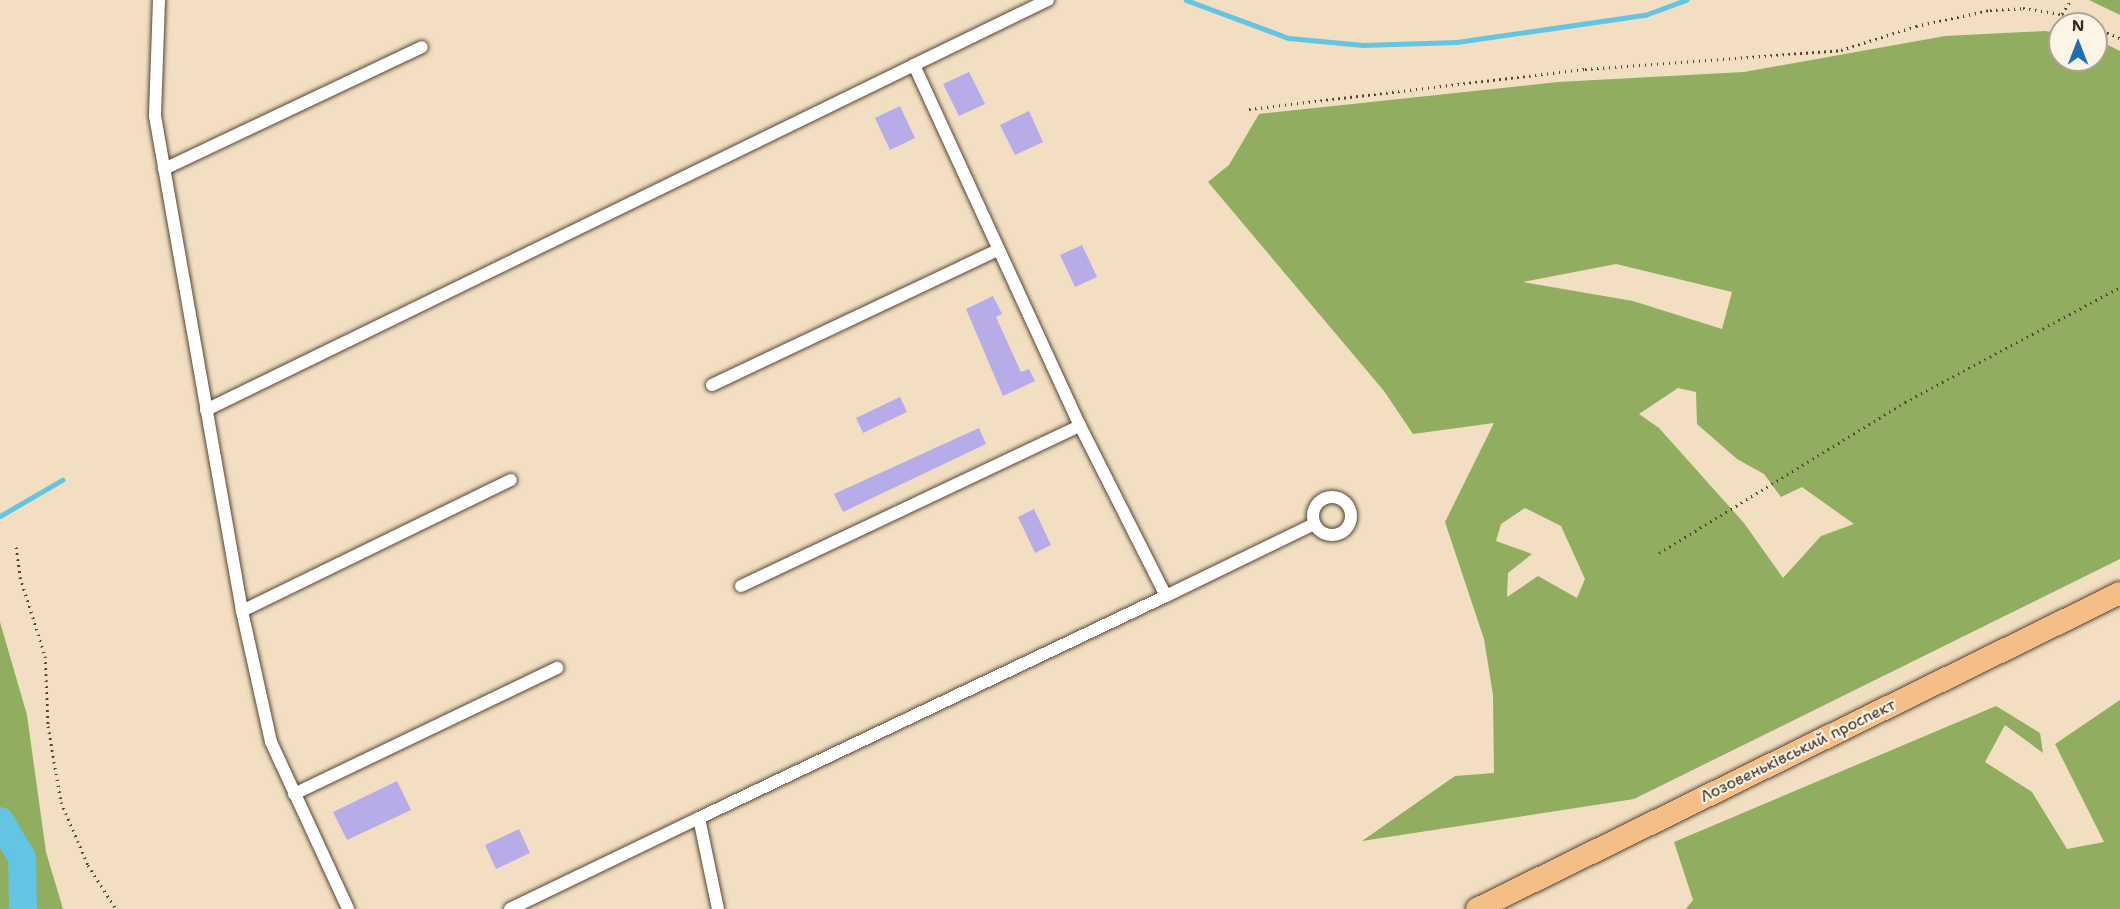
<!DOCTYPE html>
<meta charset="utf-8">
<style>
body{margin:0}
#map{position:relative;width:2120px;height:909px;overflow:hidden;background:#f2dfc1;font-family:"Shantell Sans",sans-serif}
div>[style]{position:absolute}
.forest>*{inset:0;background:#90ad60}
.stream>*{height:4.5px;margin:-2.25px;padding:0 2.25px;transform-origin:2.25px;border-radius:2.25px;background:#64c5e2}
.river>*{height:28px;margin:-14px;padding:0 14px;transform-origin:14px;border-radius:14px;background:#64c5e2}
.building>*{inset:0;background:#b7abe8}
.path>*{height:3px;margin-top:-1.5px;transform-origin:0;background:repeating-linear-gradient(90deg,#564536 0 1.5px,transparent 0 6px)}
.roads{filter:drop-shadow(0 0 2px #564536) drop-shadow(0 0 2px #564536)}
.street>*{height:12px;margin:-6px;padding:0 6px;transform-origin:6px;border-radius:6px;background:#fff}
.street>.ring{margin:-6px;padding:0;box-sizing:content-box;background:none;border:12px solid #fff;border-radius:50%}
.highway>*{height:22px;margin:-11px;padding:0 11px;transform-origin:11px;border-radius:11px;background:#f6be87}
span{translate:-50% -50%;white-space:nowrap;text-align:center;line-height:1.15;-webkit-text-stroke:4.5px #fcf5e5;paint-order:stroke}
.street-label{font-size:16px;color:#3b2a1e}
.north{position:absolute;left:2048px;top:12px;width:60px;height:60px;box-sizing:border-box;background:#fcf5e5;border:2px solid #afa495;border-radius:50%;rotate:0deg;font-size:16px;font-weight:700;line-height:24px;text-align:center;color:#3b2a1e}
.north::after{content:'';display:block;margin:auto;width:21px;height:27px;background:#1f6fb2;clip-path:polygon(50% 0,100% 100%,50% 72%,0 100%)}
</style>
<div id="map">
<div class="forest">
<div style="clip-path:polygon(2089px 0,2120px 0,2120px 15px)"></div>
<div style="clip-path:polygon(evenodd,2045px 31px,2060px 33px,2060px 60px,2096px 60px,2096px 39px,2120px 51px,2120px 559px,1634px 799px,1362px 841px,1455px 776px,1494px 773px,1493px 695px,1484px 639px,1445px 522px,1494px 423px,1413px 434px,1384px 391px,1208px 182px,1229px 165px,1259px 114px,1558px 82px,1744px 72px,1945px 36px,2045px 31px,1616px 264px,1732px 292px,1722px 329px,1633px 301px,1523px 282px,1616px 264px,2045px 31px,1678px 388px,1696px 392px,1697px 424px,1737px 459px,1764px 474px,1781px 497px,1802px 487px,1854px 524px,1821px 536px,1783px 578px,1744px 523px,1659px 428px,1639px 414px,1678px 388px,2045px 31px,1525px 508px,1561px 526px,1585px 579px,1577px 598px,1538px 576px,1507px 597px,1508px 573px,1532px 554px,1496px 541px,1501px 524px,1525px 508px)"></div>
<div style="clip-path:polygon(0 622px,27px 715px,46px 852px,63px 909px,0 909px)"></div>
<div style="clip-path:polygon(2120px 700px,2120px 909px,1686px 909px,1693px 900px,1674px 842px,1996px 706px,2040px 733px,2043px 753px,2005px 725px,1985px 762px,2032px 792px,2067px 849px,2104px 842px,2055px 744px)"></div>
</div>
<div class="stream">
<div style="left:1186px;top:0;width:110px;rotate:20.3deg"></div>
<div style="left:1289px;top:38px;width:74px;rotate:5.4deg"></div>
<div style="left:1363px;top:45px;width:94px;rotate:-1.8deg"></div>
<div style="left:1457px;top:42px;width:190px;rotate:-8.2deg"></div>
<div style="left:1645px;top:15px;width:44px;rotate:-20.1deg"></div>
<div style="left:0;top:516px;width:72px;rotate:-30.1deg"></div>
</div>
<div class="river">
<div style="left:0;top:821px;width:43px;rotate:59.3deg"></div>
<div style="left:22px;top:858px;width:51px;rotate:88.9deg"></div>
</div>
<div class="building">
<div style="clip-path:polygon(969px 72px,985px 104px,959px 116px,943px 84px)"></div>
<div style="clip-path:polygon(900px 106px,915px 138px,890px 150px,875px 118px)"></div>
<div style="clip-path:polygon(1029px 111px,1043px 142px,1015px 155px,1000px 125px)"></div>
<div style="clip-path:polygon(1082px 245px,1097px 277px,1075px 287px,1060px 255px)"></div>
<div style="clip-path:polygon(993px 296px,1002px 314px,996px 317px,1021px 372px,1029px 369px,1035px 381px,1003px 396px,966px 309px)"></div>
<div style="clip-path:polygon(900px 397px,907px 412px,863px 433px,856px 418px)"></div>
<div style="clip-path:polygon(979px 428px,986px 444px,843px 512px,834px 494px)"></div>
<div style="clip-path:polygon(1034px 509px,1051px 545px,1035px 553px,1018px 517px)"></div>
<div style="clip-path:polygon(397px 781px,411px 810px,347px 840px,333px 812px)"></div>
<div style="clip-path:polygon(519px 829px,530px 853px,496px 869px,485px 845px)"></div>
</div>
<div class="path">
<div style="left:2062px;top:14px;width:17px;rotate:-57deg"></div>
<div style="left:2096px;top:28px;width:26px;rotate:23deg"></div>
<div style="left:1249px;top:109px;width:338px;rotate:-6.8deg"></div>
<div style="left:1585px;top:69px;width:257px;rotate:-4.2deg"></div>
<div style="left:1841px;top:50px;width:79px;rotate:-17.7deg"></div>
<div style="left:1916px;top:26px;width:76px;rotate:-12.2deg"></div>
<div style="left:1990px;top:10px;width:33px;rotate:-3deg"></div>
<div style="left:2023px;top:8px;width:39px;rotate:9deg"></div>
<div style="left:2062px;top:14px;width:27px;rotate:22deg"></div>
<div style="left:16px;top:547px;width:30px;rotate:82deg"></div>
<div style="left:20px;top:577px;width:83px;rotate:72.4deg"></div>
<div style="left:45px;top:656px;width:70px;rotate:87.5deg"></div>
<div style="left:48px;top:726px;width:77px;rotate:80.3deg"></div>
<div style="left:61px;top:802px;width:69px;rotate:66.8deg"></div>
<div style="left:88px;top:865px;width:52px;rotate:57.5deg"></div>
<div style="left:1659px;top:553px;width:289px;rotate:-31.5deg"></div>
<div style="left:1905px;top:402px;width:244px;rotate:-28.1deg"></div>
</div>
<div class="roads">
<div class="street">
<div style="left:159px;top:0;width:116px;rotate:92deg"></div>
<div style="left:155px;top:116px;width:503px;rotate:80.03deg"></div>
<div style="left:242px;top:611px;width:134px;rotate:77.5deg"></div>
<div style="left:271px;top:742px;width:184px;rotate:65.2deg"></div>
<div style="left:164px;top:169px;width:285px;rotate:-25.3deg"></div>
<div style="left:712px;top:385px;width:315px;rotate:-25.3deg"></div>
<div style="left:206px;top:410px;width:788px;rotate:-25.98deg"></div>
<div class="ring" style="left:1313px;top:497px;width:26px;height:26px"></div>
<div style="left:741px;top:586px;width:375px;rotate:-25.3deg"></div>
<div style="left:1166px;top:596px;width:165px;rotate:-25.9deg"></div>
<div style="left:242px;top:611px;width:299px;rotate:-26deg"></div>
<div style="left:294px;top:794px;width:292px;rotate:-25.6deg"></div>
<div style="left:510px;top:909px;width:210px;rotate:-25.7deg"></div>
<div style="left:718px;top:909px;width:93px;rotate:-101.8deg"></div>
<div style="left:699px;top:818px;width:517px;rotate:-25.43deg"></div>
<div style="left:1166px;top:596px;width:191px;rotate:-116.8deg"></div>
<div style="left:1080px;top:426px;width:397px;rotate:-114.7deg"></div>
<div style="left:914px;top:65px;width:149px;rotate:-25.9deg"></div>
</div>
<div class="highway">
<div style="left:1477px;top:909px;width:716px;rotate:-26.17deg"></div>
</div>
</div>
<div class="street-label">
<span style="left:1798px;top:751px;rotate:-26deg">Лозовеньківський проспект</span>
</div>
<div class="north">N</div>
</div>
